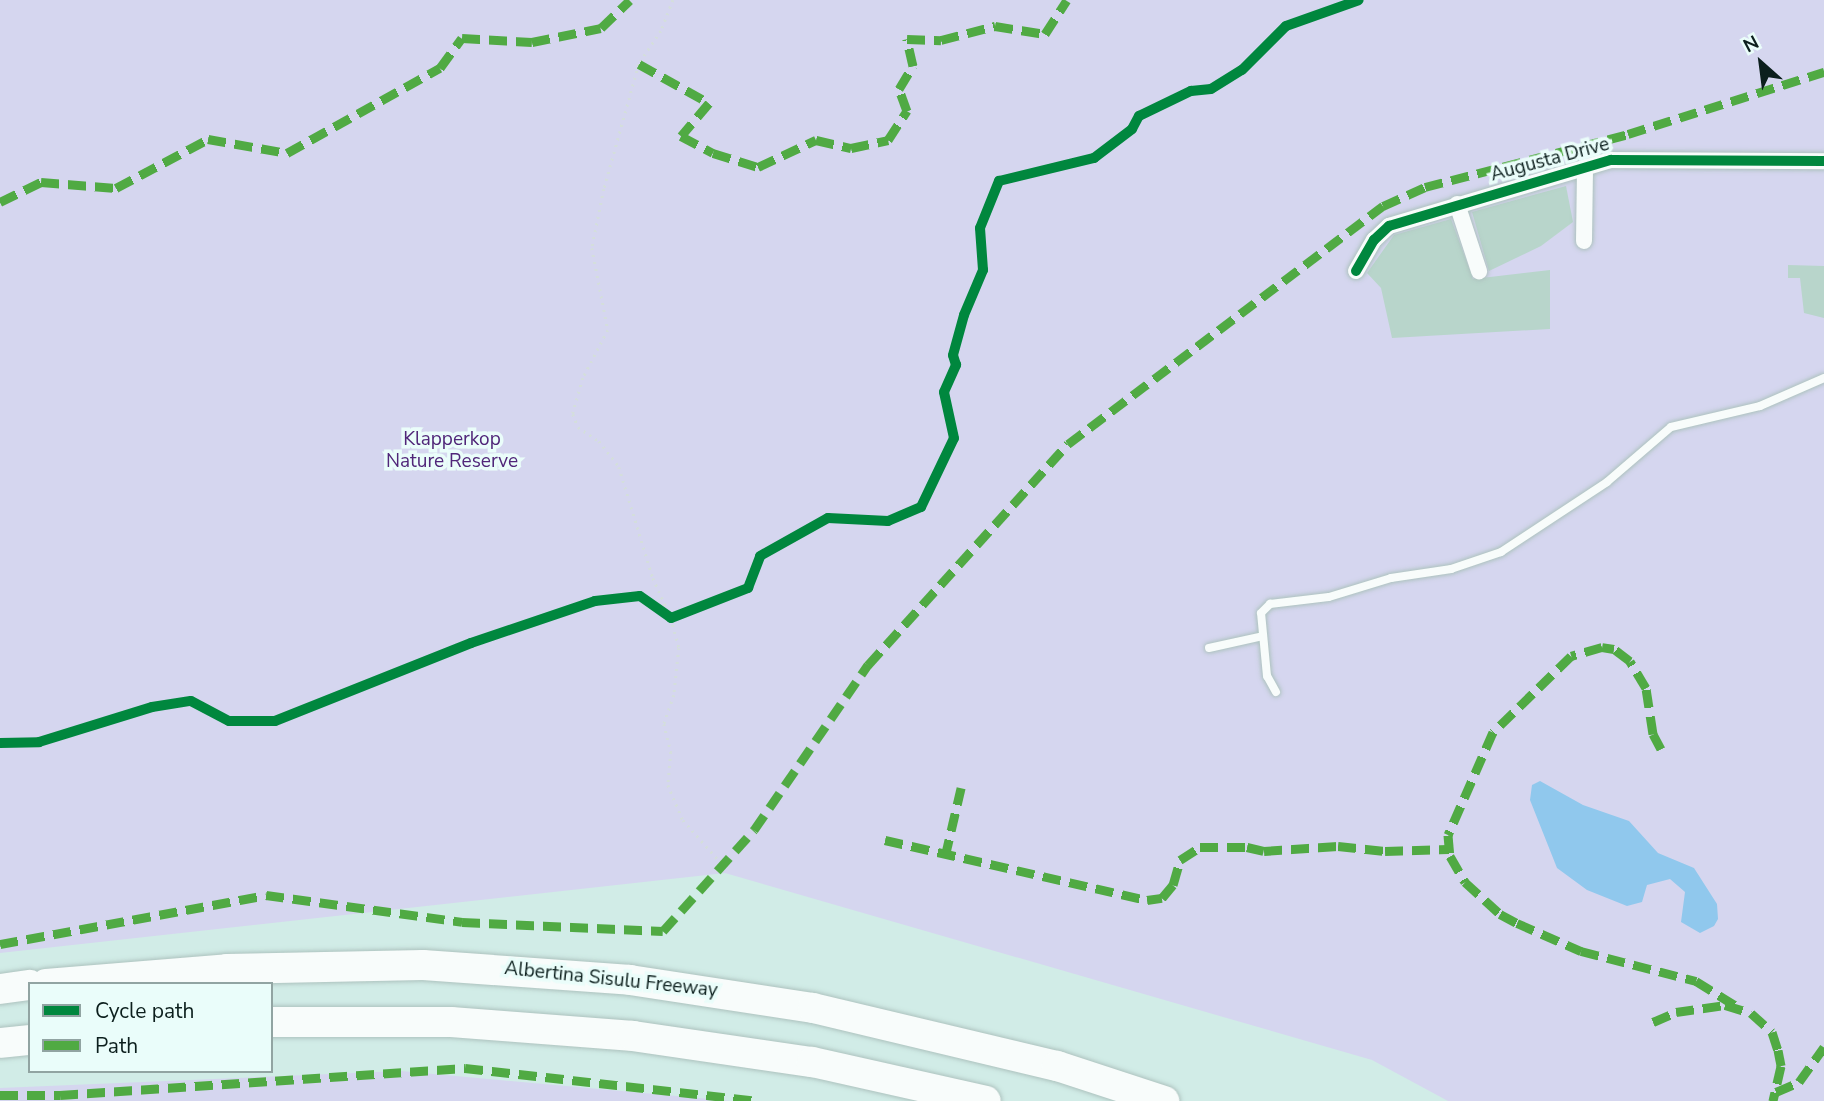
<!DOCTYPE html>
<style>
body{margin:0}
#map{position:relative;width:1824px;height:1101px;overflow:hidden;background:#d1ece7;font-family:"Nunito Sans",sans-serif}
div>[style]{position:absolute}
.green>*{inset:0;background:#d5d6ef}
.water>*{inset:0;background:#90c8ed}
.building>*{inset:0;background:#b8d5cb}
.path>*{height:2.5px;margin-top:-1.25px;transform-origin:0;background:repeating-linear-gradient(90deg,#d4dedc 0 2px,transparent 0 7px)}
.roads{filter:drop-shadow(0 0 2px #adc2be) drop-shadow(0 0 2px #adc2be)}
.lane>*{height:8px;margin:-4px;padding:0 4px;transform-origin:4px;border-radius:4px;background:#f8fcfb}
.street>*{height:16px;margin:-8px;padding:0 8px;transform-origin:8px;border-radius:8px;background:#f8fcfb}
.highway>*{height:30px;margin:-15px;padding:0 15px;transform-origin:15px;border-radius:15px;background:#f8fcfb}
.quiet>*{height:9px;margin-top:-4.5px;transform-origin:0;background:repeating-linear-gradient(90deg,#50aa43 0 18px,transparent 0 27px)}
.cycleway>*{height:10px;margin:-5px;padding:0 5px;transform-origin:5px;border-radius:5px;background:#00873e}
span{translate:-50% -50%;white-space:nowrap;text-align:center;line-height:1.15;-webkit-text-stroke:7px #eafdfa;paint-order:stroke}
.street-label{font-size:19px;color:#0c1f1d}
.park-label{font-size:19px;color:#502679}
.legend{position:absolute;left:28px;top:982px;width:245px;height:91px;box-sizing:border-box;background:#eafdfa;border:2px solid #91a4a2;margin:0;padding:9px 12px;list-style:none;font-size:21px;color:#0c1f1d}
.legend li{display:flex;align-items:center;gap:14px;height:35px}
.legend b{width:35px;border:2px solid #91a4a2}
.north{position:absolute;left:1726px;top:28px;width:70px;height:70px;-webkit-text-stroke:5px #eafdfa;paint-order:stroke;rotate:332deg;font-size:19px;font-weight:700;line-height:28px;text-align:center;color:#0c1f1d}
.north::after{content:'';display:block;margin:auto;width:24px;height:32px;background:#0c1f1d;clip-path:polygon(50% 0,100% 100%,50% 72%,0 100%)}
</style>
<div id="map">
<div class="green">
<div style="clip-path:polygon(0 0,1824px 0,1824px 1101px,1448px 1101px,1372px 1060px,725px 873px,0 953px)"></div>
<div style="clip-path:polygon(401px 1071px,732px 1101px,0 1101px,0 1088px)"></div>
</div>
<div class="water">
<div style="clip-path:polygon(1540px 781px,1583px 805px,1629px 821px,1658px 853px,1694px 868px,1717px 904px,1718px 919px,1714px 926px,1700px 933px,1681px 922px,1685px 892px,1670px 879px,1647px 885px,1642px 902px,1627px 906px,1587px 890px,1557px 868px,1530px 800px,1532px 785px)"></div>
</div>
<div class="building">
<div style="clip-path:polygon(1566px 186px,1573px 222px,1541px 246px,1489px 271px,1472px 212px)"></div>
<div style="clip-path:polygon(1451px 219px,1473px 279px,1550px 270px,1550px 329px,1392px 338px,1381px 288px,1367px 273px,1394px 235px)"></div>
<div style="clip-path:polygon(1788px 265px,1824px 266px,1824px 318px,1804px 313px,1800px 278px,1788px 278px)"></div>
</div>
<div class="path">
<div style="left:673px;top:0;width:33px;rotate:111deg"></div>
<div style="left:661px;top:31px;width:40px;rotate:124deg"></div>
<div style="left:639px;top:64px;width:130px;rotate:105.6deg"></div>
<div style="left:604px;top:189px;width:60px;rotate:101.5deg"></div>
<div style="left:592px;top:248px;width:84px;rotate:79deg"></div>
<div style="left:608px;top:330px;width:54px;rotate:117.5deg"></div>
<div style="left:583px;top:378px;width:37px;rotate:106deg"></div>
<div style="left:573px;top:414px;width:14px;rotate:69deg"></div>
<div style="left:578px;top:427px;width:25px;rotate:34deg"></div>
<div style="left:599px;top:441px;width:33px;rotate:52deg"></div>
<div style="left:619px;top:467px;width:116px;rotate:73deg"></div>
<div style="left:653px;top:578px;width:44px;rotate:65.8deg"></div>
<div style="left:671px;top:618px;width:31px;rotate:75deg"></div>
<div style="left:679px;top:648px;width:47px;rotate:96.1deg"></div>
<div style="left:674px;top:695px;width:31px;rotate:109deg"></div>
<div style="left:664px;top:724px;width:29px;rotate:76deg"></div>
<div style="left:671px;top:752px;width:33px;rotate:95deg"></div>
<div style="left:668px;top:785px;width:38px;rotate:67deg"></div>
<div style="left:683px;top:820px;width:60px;rotate:48.4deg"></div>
</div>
<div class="roads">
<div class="lane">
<div style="left:1209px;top:648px;width:55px;rotate:-12.5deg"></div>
<div style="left:1276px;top:692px;width:18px;rotate:-119deg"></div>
<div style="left:1267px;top:676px;width:63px;rotate:-95.4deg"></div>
<div style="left:1261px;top:613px;width:13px;rotate:-45deg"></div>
<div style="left:1270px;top:604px;width:59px;rotate:-6.8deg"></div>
<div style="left:1329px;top:597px;width:65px;rotate:-17deg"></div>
<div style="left:1391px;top:578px;width:61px;rotate:-8.5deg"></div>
<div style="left:1451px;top:569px;width:53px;rotate:-18.8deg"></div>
<div style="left:1501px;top:552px;width:127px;rotate:-33.4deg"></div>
<div style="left:1607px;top:482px;width:84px;rotate:-40.7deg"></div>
<div style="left:1671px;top:427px;width:91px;rotate:-13.3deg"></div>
<div style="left:1760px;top:406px;width:70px;rotate:-23.6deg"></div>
</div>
<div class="street">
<div style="left:1457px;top:204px;width:71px;rotate:71.8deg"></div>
<div style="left:1584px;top:241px;width:74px;rotate:-89.2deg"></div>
<div style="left:1356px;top:271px;width:36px;rotate:-60deg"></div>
<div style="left:1374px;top:240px;width:21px;rotate:-43deg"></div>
<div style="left:1389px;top:226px;width:232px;rotate:-16.6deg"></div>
<div style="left:1611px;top:160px;width:213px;rotate:0.3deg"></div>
</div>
<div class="highway">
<div style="left:46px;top:984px;width:182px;rotate:-4.7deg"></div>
<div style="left:227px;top:969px;width:196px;rotate:-1.2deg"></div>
<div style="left:423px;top:965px;width:208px;rotate:4.1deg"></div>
<div style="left:630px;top:980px;width:185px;rotate:8.7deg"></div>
<div style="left:813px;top:1008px;width:251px;rotate:13.4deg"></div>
<div style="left:1057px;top:1066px;width:113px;rotate:18.1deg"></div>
<div style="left:0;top:989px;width:30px;rotate:-8deg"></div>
<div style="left:271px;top:1022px;width:180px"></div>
<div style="left:451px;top:1022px;width:183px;rotate:4.4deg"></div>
<div style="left:633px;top:1036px;width:181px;rotate:8.3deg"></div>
<div style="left:812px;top:1062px;width:178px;rotate:12.6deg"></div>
<div style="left:0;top:1043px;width:30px;rotate:-6deg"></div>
</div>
</div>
<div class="quiet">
<div style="left:639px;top:64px;width:80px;rotate:29.1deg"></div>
<div style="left:709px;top:103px;width:43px;rotate:130.3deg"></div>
<div style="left:681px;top:136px;width:36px;rotate:28deg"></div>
<div style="left:713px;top:153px;width:47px;rotate:17.3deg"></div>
<div style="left:758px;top:167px;width:64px;rotate:-25deg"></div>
<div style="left:816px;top:140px;width:36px;rotate:13deg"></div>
<div style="left:851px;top:148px;width:38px;rotate:-12deg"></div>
<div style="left:888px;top:140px;width:35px;rotate:-57deg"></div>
<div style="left:907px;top:111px;width:23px;rotate:-110deg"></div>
<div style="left:899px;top:89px;width:27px;rotate:-59deg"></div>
<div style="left:913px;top:66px;width:28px;rotate:-103deg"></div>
<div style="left:907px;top:39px;width:34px;rotate:2deg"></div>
<div style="left:941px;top:40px;width:56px;rotate:-14.5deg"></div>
<div style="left:995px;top:26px;width:51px;rotate:9.1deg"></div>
<div style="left:1045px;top:34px;width:40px;rotate:-57.1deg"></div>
<div style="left:0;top:202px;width:46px;rotate:-26deg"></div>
<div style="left:41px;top:182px;width:75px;rotate:4.6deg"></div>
<div style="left:116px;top:188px;width:104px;rotate:-28deg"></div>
<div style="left:208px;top:139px;width:80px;rotate:10deg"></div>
<div style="left:287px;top:153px;width:175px;rotate:-29.1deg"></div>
<div style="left:440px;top:68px;width:37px;rotate:-54deg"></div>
<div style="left:462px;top:38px;width:70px;rotate:3.3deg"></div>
<div style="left:532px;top:42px;width:70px;rotate:-11.5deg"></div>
<div style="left:601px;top:28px;width:40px;rotate:-44deg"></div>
<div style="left:1661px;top:749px;width:17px;rotate:-118deg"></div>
<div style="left:1653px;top:734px;width:47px;rotate:-98.7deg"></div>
<div style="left:1646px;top:688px;width:31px;rotate:-121deg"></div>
<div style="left:1630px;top:661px;width:20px;rotate:-143deg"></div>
<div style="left:1614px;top:649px;width:12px;rotate:-171deg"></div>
<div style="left:1602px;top:647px;width:32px;rotate:164deg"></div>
<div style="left:1571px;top:656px;width:109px;rotate:135.7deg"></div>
<div style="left:1493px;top:732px;width:112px;rotate:113.6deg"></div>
<div style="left:1448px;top:835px;width:21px;rotate:85deg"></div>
<div style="left:1450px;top:856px;width:30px;rotate:60deg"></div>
<div style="left:1465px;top:882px;width:47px;rotate:42.4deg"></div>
<div style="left:1500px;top:914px;width:19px;rotate:28deg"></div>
<div style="left:1517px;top:923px;width:70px;rotate:23.6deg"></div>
<div style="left:1581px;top:951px;width:119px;rotate:14.6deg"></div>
<div style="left:1696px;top:981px;width:49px;rotate:31.8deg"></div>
<div style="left:885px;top:840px;width:269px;rotate:12.9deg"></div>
<div style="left:1147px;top:900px;width:15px;rotate:-8deg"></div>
<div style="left:1162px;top:898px;width:17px;rotate:-50deg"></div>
<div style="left:1173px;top:885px;width:26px;rotate:-74deg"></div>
<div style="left:1180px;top:860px;width:24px;rotate:-33deg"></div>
<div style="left:1200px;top:847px;width:47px"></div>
<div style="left:1247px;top:847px;width:17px;rotate:13deg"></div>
<div style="left:1264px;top:851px;width:74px;rotate:-3.9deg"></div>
<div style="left:1338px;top:846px;width:47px;rotate:6.1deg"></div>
<div style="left:1385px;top:851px;width:63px;rotate:-1.8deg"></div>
<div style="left:945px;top:857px;width:71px;rotate:-76.9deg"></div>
<div style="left:0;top:944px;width:270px;rotate:-10.4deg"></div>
<div style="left:266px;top:895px;width:198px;rotate:7.8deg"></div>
<div style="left:462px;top:922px;width:201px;rotate:2.6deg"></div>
<div style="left:663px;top:931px;width:136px;rotate:-48deg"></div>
<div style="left:754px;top:830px;width:201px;rotate:-55.4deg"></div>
<div style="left:868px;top:665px;width:298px;rotate:-47.9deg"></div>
<div style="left:1068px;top:444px;width:395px;rotate:-37.1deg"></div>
<div style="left:1383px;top:206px;width:46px;rotate:-24.3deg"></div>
<div style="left:1425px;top:187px;width:210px;rotate:-14.6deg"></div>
<div style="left:1628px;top:134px;width:206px;rotate:-17.6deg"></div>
<div style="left:1653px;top:1022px;width:25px;rotate:-23deg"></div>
<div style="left:1676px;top:1012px;width:49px;rotate:-8.1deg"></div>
<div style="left:1725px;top:1005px;width:27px;rotate:17deg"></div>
<div style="left:1751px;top:1013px;width:28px;rotate:42deg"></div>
<div style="left:1772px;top:1032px;width:19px;rotate:72deg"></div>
<div style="left:1778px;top:1050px;width:16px;rotate:79deg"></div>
<div style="left:1781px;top:1066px;width:36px;rotate:103deg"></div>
<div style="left:1776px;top:1092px;width:25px;rotate:-23deg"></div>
<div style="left:1799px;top:1082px;width:43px;rotate:-54.5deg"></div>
<div style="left:0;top:1095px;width:60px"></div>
<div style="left:60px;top:1095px;width:406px;rotate:-3.8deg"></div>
<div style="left:465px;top:1068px;width:295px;rotate:6.4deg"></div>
</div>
<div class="cycleway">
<div style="left:1356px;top:271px;width:36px;rotate:-60deg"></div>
<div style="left:1374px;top:240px;width:21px;rotate:-43deg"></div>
<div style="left:1389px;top:226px;width:232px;rotate:-16.6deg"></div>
<div style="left:1611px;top:160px;width:213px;rotate:0.3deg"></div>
<div style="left:0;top:743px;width:39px;rotate:-1deg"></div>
<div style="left:39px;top:742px;width:118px;rotate:-17.2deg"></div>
<div style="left:152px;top:707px;width:39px;rotate:-9deg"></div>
<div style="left:191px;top:701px;width:43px;rotate:27.8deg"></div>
<div style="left:229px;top:721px;width:46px"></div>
<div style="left:275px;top:721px;width:211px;rotate:-21.7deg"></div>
<div style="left:471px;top:643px;width:131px;rotate:-18.7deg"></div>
<div style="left:595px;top:601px;width:45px;rotate:-6.3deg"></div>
<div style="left:640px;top:596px;width:38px;rotate:35deg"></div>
<div style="left:671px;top:618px;width:83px;rotate:-21.3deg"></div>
<div style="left:748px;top:588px;width:34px;rotate:-69deg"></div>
<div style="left:760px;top:556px;width:78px;rotate:-29.2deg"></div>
<div style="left:828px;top:518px;width:60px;rotate:2.9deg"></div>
<div style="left:888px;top:521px;width:36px;rotate:-23deg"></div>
<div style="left:921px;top:507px;width:76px;rotate:-64.4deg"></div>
<div style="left:954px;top:438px;width:47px;rotate:-102.3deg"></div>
<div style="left:944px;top:392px;width:30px;rotate:-66deg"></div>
<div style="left:956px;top:365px;width:10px;rotate:-107deg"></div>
<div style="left:953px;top:355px;width:41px;rotate:-74.6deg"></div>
<div style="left:964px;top:315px;width:49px;rotate:-67.1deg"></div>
<div style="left:983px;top:270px;width:42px;rotate:-94.1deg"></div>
<div style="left:980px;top:228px;width:51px;rotate:-68deg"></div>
<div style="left:999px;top:181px;width:98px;rotate:-13.6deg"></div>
<div style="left:1094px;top:158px;width:48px;rotate:-37.3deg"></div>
<div style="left:1132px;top:129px;width:15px;rotate:-62deg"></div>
<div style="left:1139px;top:116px;width:58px;rotate:-25.7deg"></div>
<div style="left:1191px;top:91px;width:20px;rotate:-6deg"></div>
<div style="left:1211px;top:89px;width:36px;rotate:-32deg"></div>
<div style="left:1242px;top:70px;width:62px;rotate:-45deg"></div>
<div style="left:1286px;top:26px;width:77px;rotate:-19.6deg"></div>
</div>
<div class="street-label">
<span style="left:1550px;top:160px;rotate:-15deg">Augusta Drive</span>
<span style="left:611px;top:980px;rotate:6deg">Albertina Sisulu Freeway</span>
</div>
<div class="park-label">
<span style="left:452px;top:451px">Klapperkop<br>Nature Reserve</span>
</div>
<ul class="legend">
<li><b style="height:9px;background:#00873e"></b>Cycle path</li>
<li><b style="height:9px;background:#50aa43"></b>Path</li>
</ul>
<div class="north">N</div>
</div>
